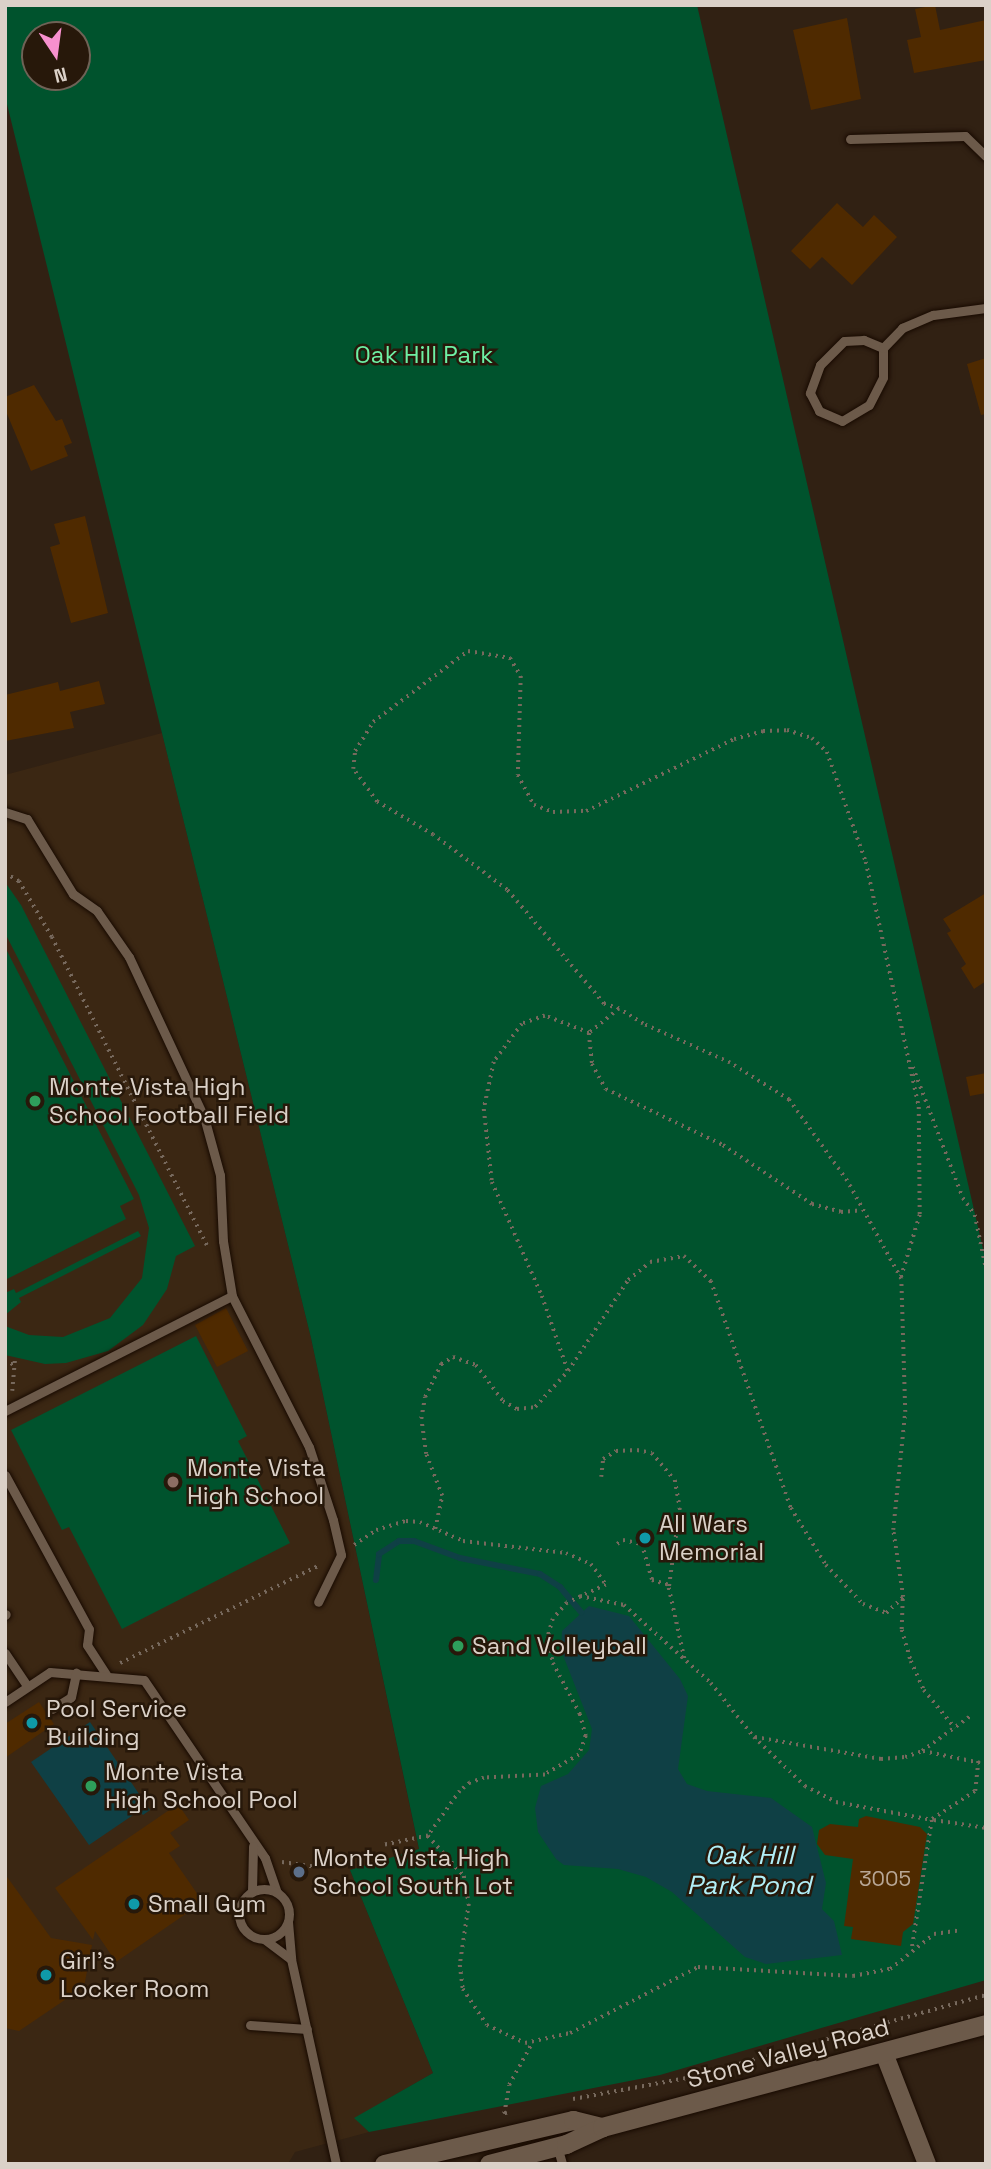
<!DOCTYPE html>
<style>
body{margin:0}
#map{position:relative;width:991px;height:2169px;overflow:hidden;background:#312113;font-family:"Space Grotesk",sans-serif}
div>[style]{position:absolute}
.built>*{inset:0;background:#3b2713}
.green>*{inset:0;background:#00532d}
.water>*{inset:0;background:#0f4045}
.stream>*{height:6px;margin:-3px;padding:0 3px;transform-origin:3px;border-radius:3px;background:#0f4045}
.building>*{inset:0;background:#4f2a00}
.path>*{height:3.5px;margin-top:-1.75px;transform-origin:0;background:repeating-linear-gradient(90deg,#77695d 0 2px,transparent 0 7px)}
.roads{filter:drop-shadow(0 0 2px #180a01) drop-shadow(0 0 2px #180a01)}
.service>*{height:9px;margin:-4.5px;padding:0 4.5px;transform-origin:4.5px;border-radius:4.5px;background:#6c5a4a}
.service>.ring{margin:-4.5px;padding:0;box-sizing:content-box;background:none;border:9px solid #6c5a4a;border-radius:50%}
.minor>*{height:18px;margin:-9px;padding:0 9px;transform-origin:9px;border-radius:9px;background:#6c5a4a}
.tertiary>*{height:19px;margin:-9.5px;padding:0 9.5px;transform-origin:9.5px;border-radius:9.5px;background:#6c5a4a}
.dots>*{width:19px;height:19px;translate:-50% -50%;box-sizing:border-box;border:4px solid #27180a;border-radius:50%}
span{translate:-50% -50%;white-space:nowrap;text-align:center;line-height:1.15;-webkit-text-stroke:5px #27180a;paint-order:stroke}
.number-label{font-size:21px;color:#b8a796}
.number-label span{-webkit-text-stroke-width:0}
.park-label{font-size:24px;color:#6ef0a4}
.poi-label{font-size:24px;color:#dbd1c8}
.left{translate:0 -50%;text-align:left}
.street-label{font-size:24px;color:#dbd1c8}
.water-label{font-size:26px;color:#b1eff7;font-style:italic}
.frame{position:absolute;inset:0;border:7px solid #dbd1c8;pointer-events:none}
.north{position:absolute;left:21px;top:21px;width:70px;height:70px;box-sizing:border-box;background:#27180a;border:2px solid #6f6256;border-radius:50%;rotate:167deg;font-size:19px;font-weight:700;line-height:28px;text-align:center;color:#dbd1c8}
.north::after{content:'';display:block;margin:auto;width:24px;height:32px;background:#f790ce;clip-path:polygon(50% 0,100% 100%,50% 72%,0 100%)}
</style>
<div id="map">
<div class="built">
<div style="clip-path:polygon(162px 733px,311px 1338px,419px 1850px,350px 1870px,433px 2073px,355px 2118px,369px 2132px,295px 2152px,288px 2164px,5px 2164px,5px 775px)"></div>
</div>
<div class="green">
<div style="clip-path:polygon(evenodd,5px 5px,697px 5px,986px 1262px,986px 1980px,660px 2075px,369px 2132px,354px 2118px,433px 2073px,350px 1870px,419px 1849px,311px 1338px,5px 96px,5px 5px,35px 35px,77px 35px,77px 77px,35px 77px,35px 35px)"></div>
<div style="clip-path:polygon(5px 882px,21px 905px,195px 1246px,176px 1256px,167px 1289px,143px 1325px,108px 1351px,66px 1363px,45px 1364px,5px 1355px,5px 1326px,29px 1335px,63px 1337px,110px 1318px,142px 1278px,149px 1228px,139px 1195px,5px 933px)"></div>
<div style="clip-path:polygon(5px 947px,134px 1199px,120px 1206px,126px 1219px,5px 1280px)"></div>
<div style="clip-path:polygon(138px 1231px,141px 1236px,19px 1298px,21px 1302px,5px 1315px,5px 1293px,14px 1289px,16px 1293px)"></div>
<div style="clip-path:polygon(196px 1336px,247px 1436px,238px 1441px,290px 1543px,122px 1629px,69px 1527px,62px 1530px,11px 1430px)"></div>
</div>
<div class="water">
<div style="clip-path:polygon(589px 1606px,629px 1616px,680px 1679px,688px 1696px,678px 1769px,687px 1784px,707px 1791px,771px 1798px,812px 1827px,826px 1883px,822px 1909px,834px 1921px,842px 1955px,766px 1964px,745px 1957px,672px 1892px,646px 1877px,618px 1869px,564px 1865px,556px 1859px,538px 1832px,535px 1808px,541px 1786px,568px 1774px,589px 1750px,592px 1729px,561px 1650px,562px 1631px)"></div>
<div style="clip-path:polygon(90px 1722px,150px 1810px,143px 1815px,139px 1811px,89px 1845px,31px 1762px)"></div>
</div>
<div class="stream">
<div style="left:376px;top:1580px;width:26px;rotate:-83deg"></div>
<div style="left:379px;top:1554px;width:24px;rotate:-33deg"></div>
<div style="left:399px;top:1541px;width:15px"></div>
<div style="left:414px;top:1541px;width:49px;rotate:20.3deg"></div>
<div style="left:460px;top:1558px;width:82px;rotate:11.3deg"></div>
<div style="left:540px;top:1574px;width:24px;rotate:33deg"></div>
<div style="left:560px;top:1587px;width:33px;rotate:50deg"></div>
</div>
<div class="building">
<div style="clip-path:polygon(935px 5px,940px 30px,986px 20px,986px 60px,914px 73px,907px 40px,921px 37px,915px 9px)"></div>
<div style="clip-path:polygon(847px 18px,861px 99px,811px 110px,793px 30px)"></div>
<div style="clip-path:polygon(837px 203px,863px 227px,874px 215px,897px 237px,852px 285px,822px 257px,810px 269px,791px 251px)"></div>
<div style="clip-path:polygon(986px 358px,986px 414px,981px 415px,967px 364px)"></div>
<div style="clip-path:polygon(34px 385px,56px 421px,62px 419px,72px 443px,64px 446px,68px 456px,31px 471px,5px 409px,5px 397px)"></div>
<div style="clip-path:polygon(85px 516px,108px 613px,71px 623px,50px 547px,60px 544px,54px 524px)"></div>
<div style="clip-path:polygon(99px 681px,105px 704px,70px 712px,74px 728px,5px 741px,5px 695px,58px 682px,60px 691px)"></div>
<div style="clip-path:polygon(986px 893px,986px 981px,974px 989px,961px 968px,966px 964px,947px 933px,951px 931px,943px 919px)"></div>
<div style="clip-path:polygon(986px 1073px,986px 1093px,970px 1096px,966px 1077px)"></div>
<div style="clip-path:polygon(226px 1308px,248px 1351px,217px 1367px,195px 1325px)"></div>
<div style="clip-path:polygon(39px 1702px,54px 1724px,5px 1758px,5px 1724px)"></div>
<div style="clip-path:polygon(178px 1804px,189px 1820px,170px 1833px,180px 1846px,169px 1853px,203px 1902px,116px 1962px,95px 1931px,93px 1940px,55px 1888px)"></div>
<div style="clip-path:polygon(866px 1816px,920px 1827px,927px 1834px,913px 1924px,903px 1932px,901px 1946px,851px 1939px,853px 1927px,844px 1926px,853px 1859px,825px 1855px,817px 1844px,819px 1830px,830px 1824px,858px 1827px,859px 1819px)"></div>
<div style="clip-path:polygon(5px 1874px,51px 1938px,92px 1945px,84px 1987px,19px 2031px,5px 2028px)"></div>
</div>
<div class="path">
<div style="left:5px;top:873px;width:16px;rotate:30deg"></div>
<div style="left:19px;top:881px;width:65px;rotate:59.5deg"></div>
<div style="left:52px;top:937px;width:345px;rotate:63.3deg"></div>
<div style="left:619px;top:1009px;width:16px;rotate:-162deg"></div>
<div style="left:604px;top:1004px;width:150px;rotate:-130.4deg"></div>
<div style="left:507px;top:890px;width:92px;rotate:-143.4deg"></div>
<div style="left:433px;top:835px;width:65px;rotate:-149.5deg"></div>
<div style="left:377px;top:802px;width:41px;rotate:-126deg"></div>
<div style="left:353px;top:769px;width:18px;rotate:-84deg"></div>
<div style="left:355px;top:751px;width:34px;rotate:-58deg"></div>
<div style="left:373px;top:722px;width:119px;rotate:-36.8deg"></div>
<div style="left:468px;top:651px;width:43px;rotate:9.5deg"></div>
<div style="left:510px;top:658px;width:21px;rotate:59deg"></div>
<div style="left:521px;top:676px;width:99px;rotate:91.7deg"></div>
<div style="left:518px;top:775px;width:34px;rotate:62deg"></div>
<div style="left:534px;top:805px;width:20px;rotate:20deg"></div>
<div style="left:553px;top:812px;width:33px;rotate:-2deg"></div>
<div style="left:586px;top:811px;width:165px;rotate:-25.9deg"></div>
<div style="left:734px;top:739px;width:30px;rotate:-15deg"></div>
<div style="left:763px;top:731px;width:24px;rotate:-2deg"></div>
<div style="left:787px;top:730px;width:26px;rotate:18deg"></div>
<div style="left:812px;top:738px;width:21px;rotate:43deg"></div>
<div style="left:827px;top:752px;width:117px;rotate:70.5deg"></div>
<div style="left:866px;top:862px;width:251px;rotate:77.8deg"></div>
<div style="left:919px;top:1107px;width:108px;rotate:89.5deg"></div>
<div style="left:920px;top:1215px;width:66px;rotate:106.8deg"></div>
<div style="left:589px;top:1033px;width:47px;rotate:-158.9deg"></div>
<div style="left:545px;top:1016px;width:24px;rotate:161deg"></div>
<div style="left:522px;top:1024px;width:47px;rotate:126.4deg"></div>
<div style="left:494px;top:1062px;width:48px;rotate:102deg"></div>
<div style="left:484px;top:1109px;width:73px;rotate:83.7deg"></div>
<div style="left:492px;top:1182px;width:124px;rotate:66.3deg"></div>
<div style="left:542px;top:1296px;width:79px;rotate:70.9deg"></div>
<div style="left:568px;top:1371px;width:109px;rotate:-56.6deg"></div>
<div style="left:628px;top:1280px;width:28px;rotate:-39deg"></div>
<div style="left:650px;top:1262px;width:35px;rotate:-10deg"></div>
<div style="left:684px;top:1256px;width:37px;rotate:43deg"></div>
<div style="left:711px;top:1281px;width:241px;rotate:70.6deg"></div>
<div style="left:791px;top:1508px;width:67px;rotate:58.4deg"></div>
<div style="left:826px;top:1565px;width:54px;rotate:46.5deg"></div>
<div style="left:863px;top:1604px;width:25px;rotate:21deg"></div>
<div style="left:886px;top:1613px;width:23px;rotate:-43deg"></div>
<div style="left:903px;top:1597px;width:68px;rotate:-98.5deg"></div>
<div style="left:893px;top:1530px;width:119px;rotate:-84.2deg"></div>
<div style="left:905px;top:1412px;width:133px;rotate:-91.7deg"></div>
<div style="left:901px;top:1279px;width:112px;rotate:-118.9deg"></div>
<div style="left:847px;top:1181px;width:100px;rotate:-125.6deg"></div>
<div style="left:789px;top:1100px;width:70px;rotate:-147.9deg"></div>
<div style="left:730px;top:1063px;width:95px;rotate:-155.9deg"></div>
<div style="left:643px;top:1024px;width:28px;rotate:-148deg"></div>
<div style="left:619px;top:1009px;width:38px;rotate:141deg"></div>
<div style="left:589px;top:1033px;width:31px;rotate:84deg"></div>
<div style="left:592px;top:1064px;width:29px;rotate:61deg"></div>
<div style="left:606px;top:1089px;width:130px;rotate:25.6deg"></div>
<div style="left:723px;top:1145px;width:107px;rotate:33.5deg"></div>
<div style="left:812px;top:1204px;width:30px;rotate:15deg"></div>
<div style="left:841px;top:1212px;width:21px;rotate:-5deg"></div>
<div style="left:913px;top:1067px;width:140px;rotate:69.1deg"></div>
<div style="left:963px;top:1198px;width:21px;rotate:55deg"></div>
<div style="left:975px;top:1215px;width:54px;rotate:78.3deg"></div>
<div style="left:5px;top:1360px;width:10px;rotate:29deg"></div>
<div style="left:12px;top:1391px;width:32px;rotate:-85deg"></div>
<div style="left:601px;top:1477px;width:18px;rotate:-84deg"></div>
<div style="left:603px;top:1459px;width:15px;rotate:-32deg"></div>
<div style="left:616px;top:1451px;width:21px;rotate:-3deg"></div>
<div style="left:637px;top:1450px;width:15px;rotate:11deg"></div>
<div style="left:652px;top:1453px;width:35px;rotate:50deg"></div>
<div style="left:675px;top:1480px;width:28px;rotate:80deg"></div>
<div style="left:680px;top:1508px;width:81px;rotate:97.8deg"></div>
<div style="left:669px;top:1588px;width:75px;rotate:77.6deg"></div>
<div style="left:435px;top:1529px;width:34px;rotate:-78deg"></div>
<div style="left:442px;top:1496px;width:45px;rotate:-110.9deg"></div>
<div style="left:426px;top:1454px;width:35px;rotate:-98deg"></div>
<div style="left:421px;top:1419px;width:22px;rotate:-80deg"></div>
<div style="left:425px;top:1397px;width:37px;rotate:-64deg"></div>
<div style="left:441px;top:1364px;width:14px;rotate:-30deg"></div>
<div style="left:453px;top:1357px;width:24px;rotate:19deg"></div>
<div style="left:476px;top:1365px;width:45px;rotate:53.1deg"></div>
<div style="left:503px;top:1401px;width:16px;rotate:30deg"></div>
<div style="left:517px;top:1409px;width:18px;rotate:-6deg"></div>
<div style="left:535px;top:1407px;width:49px;rotate:-47.5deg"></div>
<div style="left:617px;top:1544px;width:7px;rotate:-34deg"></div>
<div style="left:623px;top:1540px;width:19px;rotate:12deg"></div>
<div style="left:642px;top:1544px;width:37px;rotate:74deg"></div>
<div style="left:652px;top:1580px;width:18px;rotate:16deg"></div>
<div style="left:354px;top:1545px;width:27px;rotate:-34deg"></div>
<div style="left:376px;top:1530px;width:31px;rotate:-17deg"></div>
<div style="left:406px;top:1521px;width:14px;rotate:4deg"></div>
<div style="left:420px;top:1522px;width:47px;rotate:23.8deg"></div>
<div style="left:463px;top:1541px;width:104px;rotate:6.6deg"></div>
<div style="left:566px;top:1553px;width:27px;rotate:24deg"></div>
<div style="left:591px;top:1564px;width:26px;rotate:54deg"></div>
<div style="left:606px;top:1585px;width:43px;rotate:155.2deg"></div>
<div style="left:567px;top:1603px;width:21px;rotate:131deg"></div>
<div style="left:553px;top:1619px;width:19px;rotate:106deg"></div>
<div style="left:548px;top:1637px;width:26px;rotate:79deg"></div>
<div style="left:553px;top:1663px;width:58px;rotate:62.1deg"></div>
<div style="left:580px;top:1714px;width:23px;rotate:75deg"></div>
<div style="left:586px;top:1736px;width:20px;rotate:110deg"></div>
<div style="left:579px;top:1755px;width:39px;rotate:150deg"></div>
<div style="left:545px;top:1775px;width:61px;rotate:177.2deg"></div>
<div style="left:484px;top:1778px;width:15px;rotate:160deg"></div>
<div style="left:470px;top:1783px;width:13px;rotate:141deg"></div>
<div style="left:460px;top:1791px;width:55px;rotate:125.4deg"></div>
<div style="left:428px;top:1836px;width:44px;rotate:168.2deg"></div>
<div style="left:580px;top:1596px;width:45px;rotate:11.6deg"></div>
<div style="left:624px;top:1605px;width:117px;rotate:41.9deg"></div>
<div style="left:711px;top:1683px;width:69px;rotate:51.5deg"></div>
<div style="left:754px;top:1737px;width:71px;rotate:43.9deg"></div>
<div style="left:805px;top:1786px;width:35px;rotate:27deg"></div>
<div style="left:836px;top:1802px;width:98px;rotate:10.6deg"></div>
<div style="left:932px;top:1820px;width:131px;rotate:98.8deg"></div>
<div style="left:903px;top:1599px;width:31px;rotate:92deg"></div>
<div style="left:902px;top:1630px;width:32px;rotate:74deg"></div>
<div style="left:911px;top:1661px;width:32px;rotate:66deg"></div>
<div style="left:924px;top:1690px;width:49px;rotate:50.8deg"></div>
<div style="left:120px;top:1663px;width:223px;rotate:-26.1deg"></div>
<div style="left:755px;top:1737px;width:128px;rotate:9.9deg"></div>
<div style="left:881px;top:1759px;width:24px;rotate:-5deg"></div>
<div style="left:905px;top:1757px;width:18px;rotate:-19deg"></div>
<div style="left:922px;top:1751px;width:62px;rotate:-35.8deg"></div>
<div style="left:923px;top:1751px;width:64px;rotate:11.7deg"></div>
<div style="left:932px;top:1819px;width:51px;rotate:-33.1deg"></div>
<div style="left:975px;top:1791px;width:30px;rotate:-84deg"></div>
<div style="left:934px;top:1820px;width:53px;rotate:8.7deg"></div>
<div style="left:428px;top:1836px;width:54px;rotate:48deg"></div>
<div style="left:464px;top:1876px;width:28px;rotate:80deg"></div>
<div style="left:469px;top:1904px;width:62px;rotate:98.4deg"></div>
<div style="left:460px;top:1965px;width:24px;rotate:83deg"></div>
<div style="left:463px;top:1989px;width:43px;rotate:56.3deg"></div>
<div style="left:487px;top:2025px;width:42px;rotate:25.3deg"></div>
<div style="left:525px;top:2043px;width:46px;rotate:-12.5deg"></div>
<div style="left:570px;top:2033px;width:144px;rotate:-27.3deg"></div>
<div style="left:698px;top:1967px;width:155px;rotate:3.3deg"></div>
<div style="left:853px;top:1976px;width:38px;rotate:-11deg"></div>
<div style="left:890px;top:1969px;width:56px;rotate:-38.5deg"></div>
<div style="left:934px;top:1934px;width:28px;rotate:-8deg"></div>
<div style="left:282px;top:1862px;width:34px;rotate:8deg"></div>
<div style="left:573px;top:2099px;width:121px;rotate:-10.5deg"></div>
<div style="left:692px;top:2077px;width:305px;rotate:-15.6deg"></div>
<div style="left:507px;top:2113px;width:3px;rotate:162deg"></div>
<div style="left:504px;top:2114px;width:29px;rotate:-80deg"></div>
<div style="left:509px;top:2085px;width:48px;rotate:-61.3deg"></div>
</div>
<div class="roads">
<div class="service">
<div style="left:850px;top:139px;width:115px;rotate:-1.5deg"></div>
<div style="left:965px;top:136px;width:29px;rotate:44deg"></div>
<div style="left:883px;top:348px;width:21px;rotate:-157deg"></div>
<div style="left:864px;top:340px;width:20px;rotate:177deg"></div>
<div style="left:844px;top:341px;width:34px;rotate:135deg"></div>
<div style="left:820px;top:365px;width:30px;rotate:110deg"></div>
<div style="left:810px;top:393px;width:20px;rotate:63deg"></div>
<div style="left:819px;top:411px;width:25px;rotate:23deg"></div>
<div style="left:842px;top:421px;width:31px;rotate:-31deg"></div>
<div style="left:869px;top:405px;width:31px;rotate:-63deg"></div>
<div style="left:883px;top:377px;width:29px;rotate:-90deg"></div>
<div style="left:883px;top:348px;width:28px;rotate:-46deg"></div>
<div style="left:902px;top:328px;width:34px;rotate:-23deg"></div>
<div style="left:933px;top:315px;width:53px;rotate:-7.5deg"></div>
<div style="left:5px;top:812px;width:23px;rotate:18deg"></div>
<div style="left:27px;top:819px;width:88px;rotate:58.5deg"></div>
<div style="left:73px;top:894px;width:29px;rotate:35deg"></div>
<div style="left:97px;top:911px;width:56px;rotate:55.2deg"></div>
<div style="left:129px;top:957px;width:177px;rotate:64.9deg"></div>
<div style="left:204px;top:1117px;width:60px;rotate:74.6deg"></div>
<div style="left:220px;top:1175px;width:66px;rotate:87.4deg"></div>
<div style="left:223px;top:1241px;width:56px;rotate:80.7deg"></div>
<div style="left:232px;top:1296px;width:169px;rotate:63deg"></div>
<div style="left:309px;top:1447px;width:77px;rotate:71.8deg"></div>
<div style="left:333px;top:1520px;width:36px;rotate:77deg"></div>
<div style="left:341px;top:1555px;width:52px;rotate:116.1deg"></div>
<div style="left:5px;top:1411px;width:254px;rotate:-26.9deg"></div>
<div style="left:5px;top:1475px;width:175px;rotate:61.4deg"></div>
<div style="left:89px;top:1629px;width:16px;rotate:97deg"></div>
<div style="left:87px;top:1645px;width:35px;rotate:57deg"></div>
<div style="left:5px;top:1615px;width:1px;rotate:-45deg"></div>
<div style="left:5px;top:1653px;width:40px;rotate:56deg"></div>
<div style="left:5px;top:1702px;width:54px;rotate:-33.7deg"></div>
<div style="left:50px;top:1672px;width:94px;rotate:4.9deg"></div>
<div style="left:144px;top:1680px;width:215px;rotate:55.8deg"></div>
<div style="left:265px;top:1858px;width:36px;rotate:71deg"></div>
<div style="left:52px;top:1709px;width:22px;rotate:-32deg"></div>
<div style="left:71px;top:1697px;width:25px;rotate:-78deg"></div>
<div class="ring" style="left:239px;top:1889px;width:41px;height:41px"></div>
<div style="left:252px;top:1891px;width:45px;rotate:-88.7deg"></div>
<div style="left:288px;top:1922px;width:37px;rotate:85deg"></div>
<div style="left:291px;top:1959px;width:210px;rotate:77.6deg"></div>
<div style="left:264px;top:1939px;width:34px;rotate:37deg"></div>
<div style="left:250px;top:2025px;width:57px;rotate:4deg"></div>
<div style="left:557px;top:2146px;width:19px;rotate:74deg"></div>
</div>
<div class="minor">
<div style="left:884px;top:2053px;width:119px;rotate:68.8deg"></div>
</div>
<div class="tertiary">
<div style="left:384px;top:2164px;width:194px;rotate:-13.1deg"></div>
<div style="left:573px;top:2120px;width:30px;rotate:14deg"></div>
<div style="left:489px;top:2164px;width:80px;rotate:-14.6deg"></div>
<div style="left:566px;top:2144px;width:40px;rotate:-25deg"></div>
<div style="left:602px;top:2127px;width:398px;rotate:-15deg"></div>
</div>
</div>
<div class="dots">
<div style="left:35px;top:1101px;background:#2e9e5b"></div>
<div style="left:173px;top:1482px;background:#8d6e63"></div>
<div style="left:645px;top:1538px;background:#0f9aa8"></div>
<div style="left:458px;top:1646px;background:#2e9e5b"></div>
<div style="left:32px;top:1723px;background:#0f9aa8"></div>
<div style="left:91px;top:1786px;background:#2e9e5b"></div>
<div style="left:299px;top:1872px;background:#5c6f8a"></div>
<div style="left:134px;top:1904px;background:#0f9aa8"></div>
<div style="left:46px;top:1975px;background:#0f9aa8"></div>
</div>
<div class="number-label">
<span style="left:885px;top:1879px">3005</span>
</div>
<div class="park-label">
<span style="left:424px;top:355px">Oak Hill Park</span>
</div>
<div class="poi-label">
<span class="left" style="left:49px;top:1101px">Monte Vista High<br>School Football Field</span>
<span class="left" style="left:187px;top:1482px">Monte Vista<br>High School</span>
<span class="left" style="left:659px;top:1538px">All Wars<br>Memorial</span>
<span class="left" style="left:472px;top:1646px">Sand Volleyball</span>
<span class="left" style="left:46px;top:1723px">Pool Service<br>Building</span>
<span class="left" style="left:105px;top:1786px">Monte Vista<br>High School Pool</span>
<span class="left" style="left:313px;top:1872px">Monte Vista High<br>School South Lot</span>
<span class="left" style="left:148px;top:1904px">Small Gym</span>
<span class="left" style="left:60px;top:1975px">Girl's<br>Locker Room</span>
</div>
<div class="street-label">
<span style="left:788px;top:2053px;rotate:-15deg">Stone Valley Road</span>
</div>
<div class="water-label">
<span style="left:749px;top:1871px">Oak Hill<br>Park Pond</span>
</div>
<div class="frame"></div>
<div class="north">N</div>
</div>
